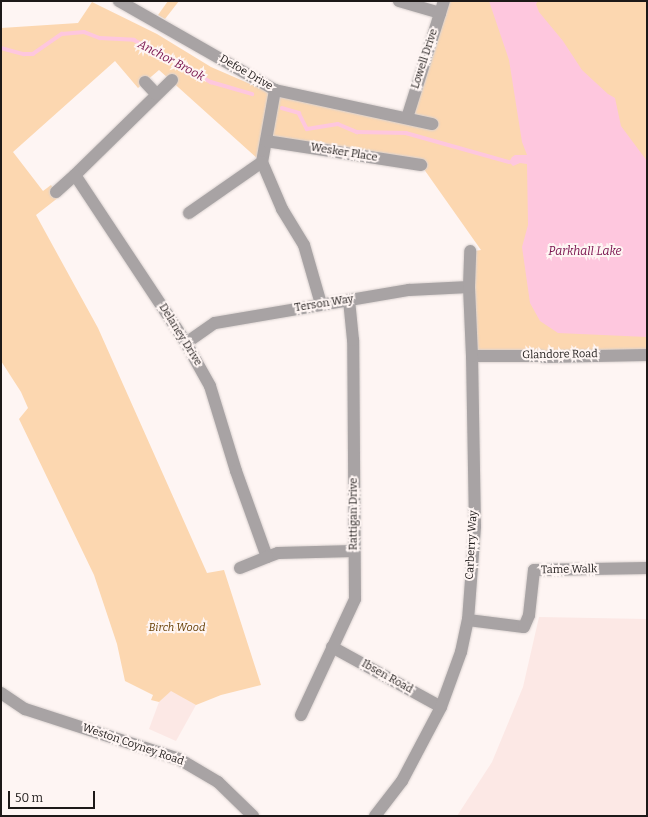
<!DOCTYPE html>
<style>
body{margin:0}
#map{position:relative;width:648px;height:817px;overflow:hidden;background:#fef5f3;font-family:Bitter,serif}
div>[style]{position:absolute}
.built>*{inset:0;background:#fce8e5}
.green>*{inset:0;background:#fcd7b0}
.water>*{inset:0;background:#fec7de}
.stream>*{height:3.5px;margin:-1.75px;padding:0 1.75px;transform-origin:1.75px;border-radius:1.75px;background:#fec7de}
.roads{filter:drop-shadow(0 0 1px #dad2d0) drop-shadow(0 0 1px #dad2d0)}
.minor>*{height:12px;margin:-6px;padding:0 6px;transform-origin:6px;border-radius:6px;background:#a8a3a4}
span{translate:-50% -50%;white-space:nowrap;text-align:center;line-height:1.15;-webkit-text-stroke:4px #fef5f3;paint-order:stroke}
.street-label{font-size:11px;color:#1d1918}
.park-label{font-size:11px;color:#684006;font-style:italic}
.water-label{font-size:12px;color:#78124d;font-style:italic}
.frame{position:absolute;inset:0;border:2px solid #1d1918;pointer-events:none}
.scale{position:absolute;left:8px;top:791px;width:87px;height:18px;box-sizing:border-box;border:2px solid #1d1918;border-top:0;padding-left:5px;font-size:12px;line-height:14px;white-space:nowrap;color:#1d1918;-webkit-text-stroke:3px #fef5f3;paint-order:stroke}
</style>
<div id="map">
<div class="built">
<div style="clip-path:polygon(539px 617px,647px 619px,647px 816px,457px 816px,492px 762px,523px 687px)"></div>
<div style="clip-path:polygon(171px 690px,196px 705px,176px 741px,149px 729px,159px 702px)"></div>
</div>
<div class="green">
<div style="clip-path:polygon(168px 1px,179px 1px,165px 19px,158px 15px)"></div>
<div style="clip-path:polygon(444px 1px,647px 1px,647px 355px,472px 356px,474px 251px,481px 250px,421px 165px,266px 141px,275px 90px,407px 118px)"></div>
<div style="clip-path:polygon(92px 2px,157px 34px,211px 67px,269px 92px,258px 159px,159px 70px,138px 88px,115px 61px,13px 152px,43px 191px,51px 185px,59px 197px,36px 215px,98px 328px,207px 573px,224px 570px,261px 685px,221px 695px,196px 705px,171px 691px,159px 702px,151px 700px,153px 695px,125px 681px,117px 644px,94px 575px,19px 419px,28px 408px,21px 392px,1px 361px,1px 28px,78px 23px)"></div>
</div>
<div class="water">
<div style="clip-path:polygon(489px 1px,538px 1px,536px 4px,539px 12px,563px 41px,582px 70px,608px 94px,615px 98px,621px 126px,647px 161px,647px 337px,558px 333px,540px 321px,530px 303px,522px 247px,528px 225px,527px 164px,520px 163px,513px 166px,509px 162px,512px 157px,515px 155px,527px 155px,522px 142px,509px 60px)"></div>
</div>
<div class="stream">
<div style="left:1px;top:48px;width:24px;rotate:15deg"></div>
<div style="left:24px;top:54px;width:9px"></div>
<div style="left:33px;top:54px;width:35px;rotate:-35deg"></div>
<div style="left:62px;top:34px;width:22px;rotate:-5deg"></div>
<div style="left:84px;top:32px;width:17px;rotate:21deg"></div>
<div style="left:100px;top:38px;width:34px;rotate:3deg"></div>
<div style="left:134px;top:40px;width:37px;rotate:27deg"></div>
<div style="left:167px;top:57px;width:51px;rotate:29.6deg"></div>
<div style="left:211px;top:82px;width:43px;rotate:16.3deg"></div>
<div style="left:282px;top:108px;width:18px;rotate:16deg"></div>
<div style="left:299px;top:113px;width:18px;rotate:63deg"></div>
<div style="left:307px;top:129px;width:31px;rotate:-9deg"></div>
<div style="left:338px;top:124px;width:21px;rotate:23deg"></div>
<div style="left:357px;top:132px;width:49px;rotate:1.2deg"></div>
<div style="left:406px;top:133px;width:107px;rotate:15.7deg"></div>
</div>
<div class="roads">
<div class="minor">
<div style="left:119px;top:1px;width:180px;rotate:29.7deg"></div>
<div style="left:275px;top:90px;width:161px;rotate:12.2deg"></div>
<div style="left:399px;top:1px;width:43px;rotate:16.3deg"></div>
<div style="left:172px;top:80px;width:136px;rotate:135.6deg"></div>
<div style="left:75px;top:175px;width:201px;rotate:56.5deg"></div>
<div style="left:186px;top:343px;width:49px;rotate:60.8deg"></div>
<div style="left:210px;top:386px;width:89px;rotate:73deg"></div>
<div style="left:236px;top:471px;width:91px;rotate:70.2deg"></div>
<div style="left:267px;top:557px;width:12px;rotate:-20deg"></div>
<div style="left:278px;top:553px;width:76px;rotate:-1.5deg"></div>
<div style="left:145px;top:82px;width:16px;rotate:47deg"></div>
<div style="left:275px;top:90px;width:73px;rotate:100.2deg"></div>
<div style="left:262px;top:162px;width:51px;rotate:66.9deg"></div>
<div style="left:282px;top:209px;width:42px;rotate:58.6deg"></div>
<div style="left:304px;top:245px;width:61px;rotate:73.9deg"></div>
<div style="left:407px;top:118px;width:123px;rotate:-72.5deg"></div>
<div style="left:266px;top:141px;width:157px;rotate:8.8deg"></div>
<div style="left:56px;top:192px;width:25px;rotate:-42deg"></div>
<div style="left:189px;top:213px;width:89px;rotate:-34.9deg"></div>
<div style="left:186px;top:343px;width:35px;rotate:-35deg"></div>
<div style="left:215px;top:323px;width:197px;rotate:-9.7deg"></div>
<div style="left:409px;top:290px;width:60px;rotate:-2.9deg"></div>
<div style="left:472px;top:356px;width:68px"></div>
<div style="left:540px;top:356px;width:4px;rotate:14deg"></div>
<div style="left:544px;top:357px;width:103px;rotate:-1.1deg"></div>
<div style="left:240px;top:568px;width:29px;rotate:-22deg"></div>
<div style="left:468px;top:620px;width:56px;rotate:7.1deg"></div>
<div style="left:524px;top:627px;width:13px;rotate:-67deg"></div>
<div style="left:529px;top:615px;width:45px;rotate:-83.7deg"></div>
<div style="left:534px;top:570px;width:113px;rotate:-1deg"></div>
<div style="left:332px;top:647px;width:124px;rotate:28.8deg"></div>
<div style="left:1px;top:693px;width:29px;rotate:34deg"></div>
<div style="left:25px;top:709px;width:162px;rotate:18deg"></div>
<div style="left:179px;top:759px;width:45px;rotate:30.5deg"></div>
<div style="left:218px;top:782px;width:49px;rotate:44.2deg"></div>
<div style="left:301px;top:715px;width:128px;rotate:-65deg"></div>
<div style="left:355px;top:599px;width:259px;rotate:-90.4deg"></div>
<div style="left:353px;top:340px;width:40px;rotate:-95.7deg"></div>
<div style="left:375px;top:816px;width:44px;rotate:-52.4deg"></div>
<div style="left:402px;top:781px;width:84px;rotate:-62.2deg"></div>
<div style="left:441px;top:707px;width:59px;rotate:-70deg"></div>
<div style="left:461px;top:652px;width:33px;rotate:-78deg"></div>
<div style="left:468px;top:620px;width:94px;rotate:-85.7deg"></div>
<div style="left:475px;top:526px;width:170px;rotate:-91deg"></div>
<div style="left:472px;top:356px;width:69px;rotate:-92.5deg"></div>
<div style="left:469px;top:287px;width:36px;rotate:-88deg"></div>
</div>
</div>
<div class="street-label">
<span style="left:425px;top:59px;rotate:-72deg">Lowell Drive</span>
<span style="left:246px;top:73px;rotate:30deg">Defoe Drive</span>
<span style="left:344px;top:153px;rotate:9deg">Wesker Place</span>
<span style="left:324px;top:304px;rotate:-9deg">Terson Way</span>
<span style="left:180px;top:335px;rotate:58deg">Delaney Drive</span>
<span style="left:560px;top:355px;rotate:-1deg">Glandore Road</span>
<span style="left:354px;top:514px;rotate:-90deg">Rattigan Drive</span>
<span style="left:472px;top:545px;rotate:-87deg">Carberry Way</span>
<span style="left:569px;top:570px;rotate:-1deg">Tame Walk</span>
<span style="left:387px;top:677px;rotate:29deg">Ibsen Road</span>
<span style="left:133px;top:745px;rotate:19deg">Weston Coyney Road</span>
</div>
<div class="park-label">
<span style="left:177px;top:628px">Birch Wood</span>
</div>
<div class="water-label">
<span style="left:171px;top:61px;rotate:28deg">Anchor Brook</span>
<span style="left:585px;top:252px">Parkhall Lake</span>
</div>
<div class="frame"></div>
<div class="scale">50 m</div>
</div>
